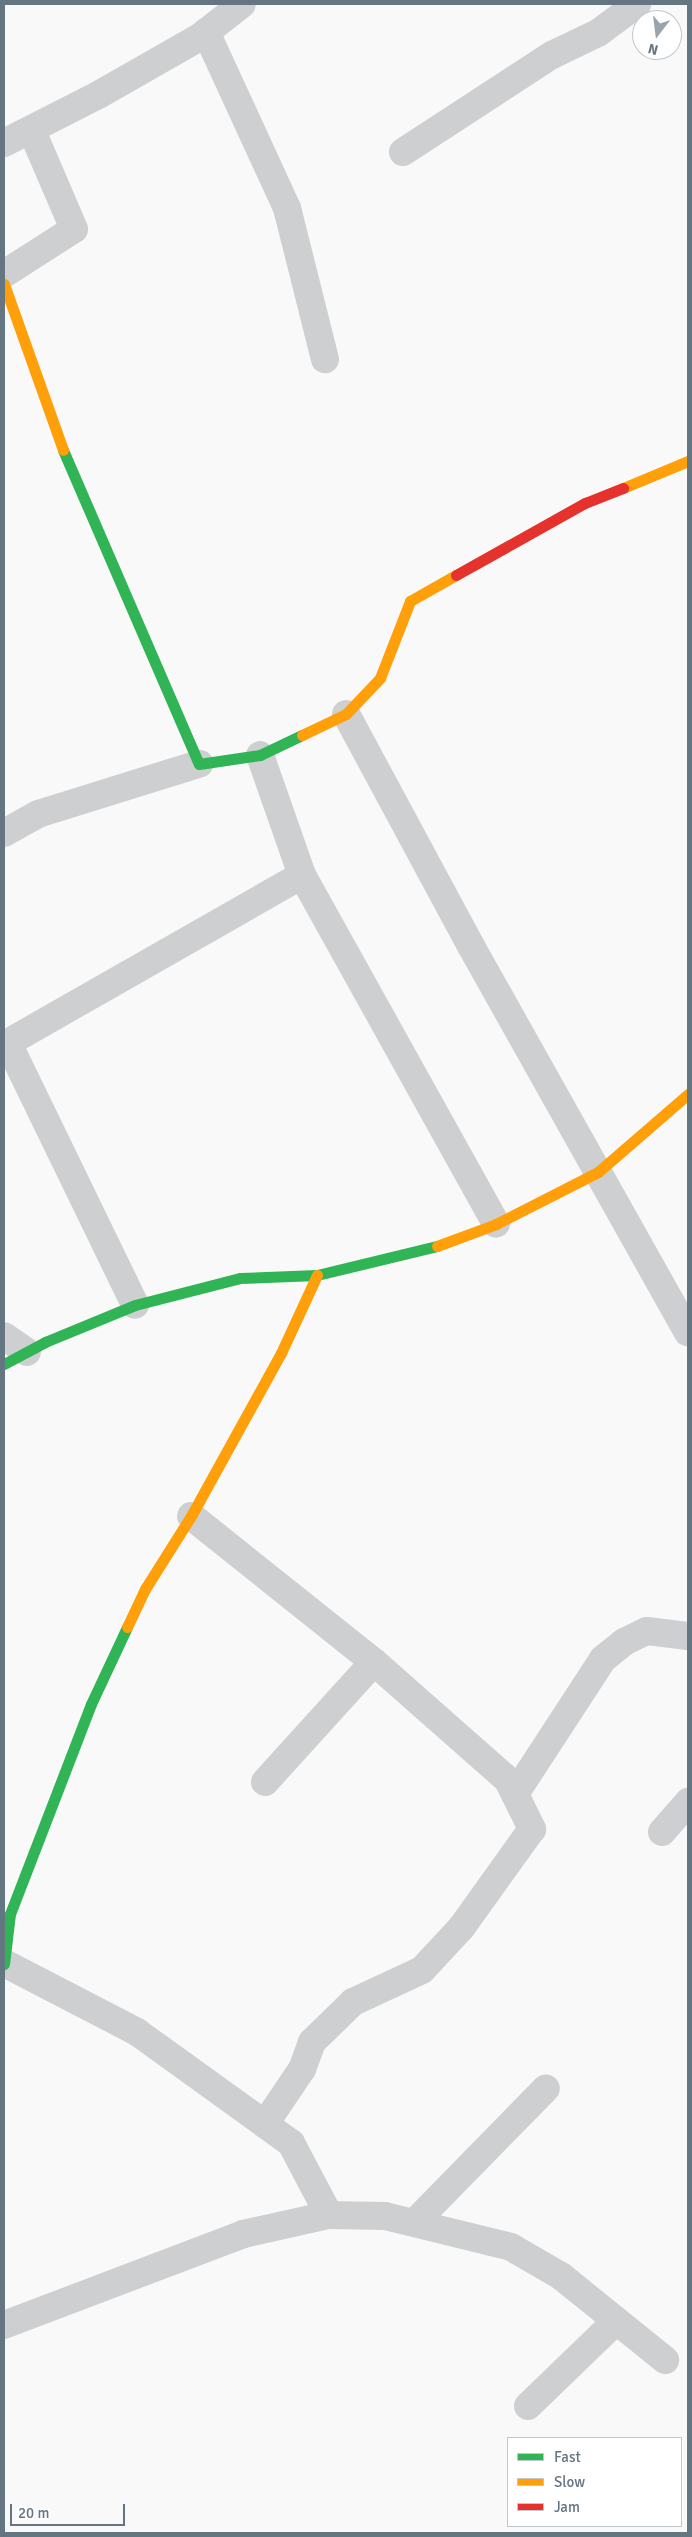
<!DOCTYPE html>
<style>
body{margin:0}
#map{position:relative;width:692px;height:2537px;overflow:hidden;background:#f9f9f9;font-family:Signika,sans-serif}
div>[style]{position:absolute}
.street>*{height:28px;margin:-14px;padding:0 14px;transform-origin:14px;border-radius:14px;background:#cecfd0}
.fast>*{height:11px;margin:-5.5px;padding:0 5.5px;transform-origin:5.5px;border-radius:5.5px;background:#30b455}
.slow>*{height:11px;margin:-5.5px;padding:0 5.5px;transform-origin:5.5px;border-radius:5.5px;background:#ff9f0a}
.jam>*{height:11px;margin:-5.5px;padding:0 5.5px;transform-origin:5.5px;border-radius:5.5px;background:#e5322d}
span{translate:-50% -50%;white-space:nowrap;text-align:center;line-height:1.15;-webkit-text-stroke:5px #fff;paint-order:stroke}
.frame{position:absolute;inset:0;border:5px solid #657683;pointer-events:none}
.legend{position:absolute;left:507px;top:2437px;width:175px;height:90px;box-sizing:border-box;background:#fff;border:1px solid #c1c8cd;margin:0;padding:6px 9px;list-style:none;font-size:15px;color:#657683}
.legend li{display:flex;align-items:center;gap:10px;height:25px}
.legend b{width:25px;border:1px solid #c1c8cd}
.north{position:absolute;left:632px;top:10px;width:50px;height:50px;box-sizing:border-box;background:#fff;border:1px solid #c1c8cd;border-radius:50%;rotate:195deg;font-size:14px;font-weight:700;line-height:20px;text-align:center;color:#657683}
.north::after{content:'';display:block;margin:auto;width:18px;height:22px;background:#99a4ac;clip-path:polygon(50% 0,100% 100%,50% 72%,0 100%)}
.scale{position:absolute;left:10px;top:2504px;width:115px;height:22px;box-sizing:border-box;border:2px solid #657683;border-top:0;padding-left:6px;font-size:15px;line-height:18px;white-space:nowrap;color:#657683;-webkit-text-stroke:4px #fff;paint-order:stroke}
</style>
<div id="map">
<div class="street">
<div style="left:206px;top:32px;width:194px;rotate:65.3deg"></div>
<div style="left:287px;top:208px;width:156px;rotate:75.9deg"></div>
<div style="left:4px;top:143px;width:108px;rotate:-27deg"></div>
<div style="left:100px;top:94px;width:115px;rotate:-29.7deg"></div>
<div style="left:200px;top:37px;width:53px;rotate:-38.2deg"></div>
<div style="left:403px;top:152px;width:178px;rotate:-33.1deg"></div>
<div style="left:552px;top:55px;width:51px;rotate:-25.6deg"></div>
<div style="left:598px;top:33px;width:49px;rotate:-36.6deg"></div>
<div style="left:4px;top:274px;width:83px;rotate:-32.7deg"></div>
<div style="left:74px;top:229px;width:107px;rotate:-113.2deg"></div>
<div style="left:346px;top:714px;width:264px;rotate:61.7deg"></div>
<div style="left:471px;top:946px;width:443px;rotate:60.7deg"></div>
<div style="left:4px;top:833px;width:39px;rotate:-29deg"></div>
<div style="left:38px;top:814px;width:169px;rotate:-17.3deg"></div>
<div style="left:302px;top:875px;width:399px;rotate:60.9deg"></div>
<div style="left:8px;top:1043px;width:291px;rotate:64.1deg"></div>
<div style="left:4px;top:1045px;width:343px;rotate:-29.7deg"></div>
<div style="left:302px;top:875px;width:127px;rotate:-109.3deg"></div>
<div style="left:4px;top:1336px;width:28px;rotate:35deg"></div>
<div style="left:191px;top:1516px;width:234px;rotate:38.6deg"></div>
<div style="left:374px;top:1662px;width:179px;rotate:41.4deg"></div>
<div style="left:508px;top:1780px;width:55px;rotate:63.9deg"></div>
<div style="left:532px;top:1829px;width:122px;rotate:125.6deg"></div>
<div style="left:461px;top:1928px;width:57px;rotate:132.9deg"></div>
<div style="left:422px;top:1970px;width:76px;rotate:155.1deg"></div>
<div style="left:353px;top:2002px;width:57px;rotate:135.7deg"></div>
<div style="left:312px;top:2042px;width:29px;rotate:110deg"></div>
<div style="left:302px;top:2069px;width:66px;rotate:123.9deg"></div>
<div style="left:265px;top:1782px;width:162px;rotate:-47.8deg"></div>
<div style="left:515px;top:1794px;width:161px;rotate:-56.9deg"></div>
<div style="left:603px;top:1659px;width:27px;rotate:-39deg"></div>
<div style="left:624px;top:1642px;width:25px;rotate:-26deg"></div>
<div style="left:647px;top:1631px;width:41px;rotate:7deg"></div>
<div style="left:662px;top:1832px;width:40px;rotate:-49deg"></div>
<div style="left:4px;top:1963px;width:150px;rotate:27.4deg"></div>
<div style="left:137px;top:2032px;width:190px;rotate:35.8deg"></div>
<div style="left:291px;top:2143px;width:81px;rotate:62.2deg"></div>
<div style="left:415px;top:2222px;width:187px;rotate:-45.6deg"></div>
<div style="left:4px;top:2325px;width:256px;rotate:-20.8deg"></div>
<div style="left:243px;top:2234px;width:88px;rotate:-12.5deg"></div>
<div style="left:329px;top:2215px;width:56px;rotate:1deg"></div>
<div style="left:385px;top:2216px;width:130px;rotate:13.8deg"></div>
<div style="left:511px;top:2247px;width:58px;rotate:30.1deg"></div>
<div style="left:561px;top:2276px;width:134px;rotate:38.9deg"></div>
<div style="left:528px;top:2406px;width:122px;rotate:-44deg"></div>
</div>
<div class="fast">
<div style="left:63px;top:450px;width:342px;rotate:66.6deg"></div>
<div style="left:199px;top:764px;width:62px;rotate:-8.4deg"></div>
<div style="left:260px;top:755px;width:47px;rotate:-25.5deg"></div>
<div style="left:4px;top:1364px;width:47px;rotate:-28.2deg"></div>
<div style="left:45px;top:1342px;width:97px;rotate:-22.3deg"></div>
<div style="left:135px;top:1305px;width:108px;rotate:-14.4deg"></div>
<div style="left:240px;top:1278px;width:77px;rotate:-2.2deg"></div>
<div style="left:317px;top:1275px;width:123px;rotate:-13.6deg"></div>
<div style="left:4px;top:1964px;width:50px;rotate:-83.2deg"></div>
<div style="left:10px;top:1914px;width:225px;rotate:-68.9deg"></div>
<div style="left:91px;top:1704px;width:85px;rotate:-64.9deg"></div>
</div>
<div class="slow">
<div style="left:4px;top:284px;width:176px;rotate:70.4deg"></div>
<div style="left:623px;top:488px;width:70px;rotate:-22.6deg"></div>
<div style="left:302px;top:735px;width:49px;rotate:-25.5deg"></div>
<div style="left:346px;top:714px;width:50px;rotate:-46.6deg"></div>
<div style="left:380px;top:678px;width:83px;rotate:-68.7deg"></div>
<div style="left:410px;top:601px;width:53px;rotate:-29.5deg"></div>
<div style="left:437px;top:1246px;width:63px;rotate:-20.4deg"></div>
<div style="left:496px;top:1224px;width:114px;rotate:-27deg"></div>
<div style="left:598px;top:1172px;width:119px;rotate:-40.9deg"></div>
<div style="left:127px;top:1627px;width:42px;rotate:-64.7deg"></div>
<div style="left:145px;top:1589px;width:86px;rotate:-57.8deg"></div>
<div style="left:191px;top:1516px;width:186px;rotate:-61.1deg"></div>
<div style="left:281px;top:1353px;width:86px;rotate:-65.2deg"></div>
</div>
<div class="jam">
<div style="left:456px;top:575px;width:148px;rotate:-29.2deg"></div>
<div style="left:585px;top:503px;width:41px;rotate:-21.5deg"></div>
</div>
<div class="frame"></div>
<ul class="legend">
<li><b style="height:6px;background:#30b455"></b>Fast</li>
<li><b style="height:6px;background:#ff9f0a"></b>Slow</li>
<li><b style="height:6px;background:#e5322d"></b>Jam</li>
</ul>
<div class="north">N</div>
<div class="scale">20 m</div>
</div>
